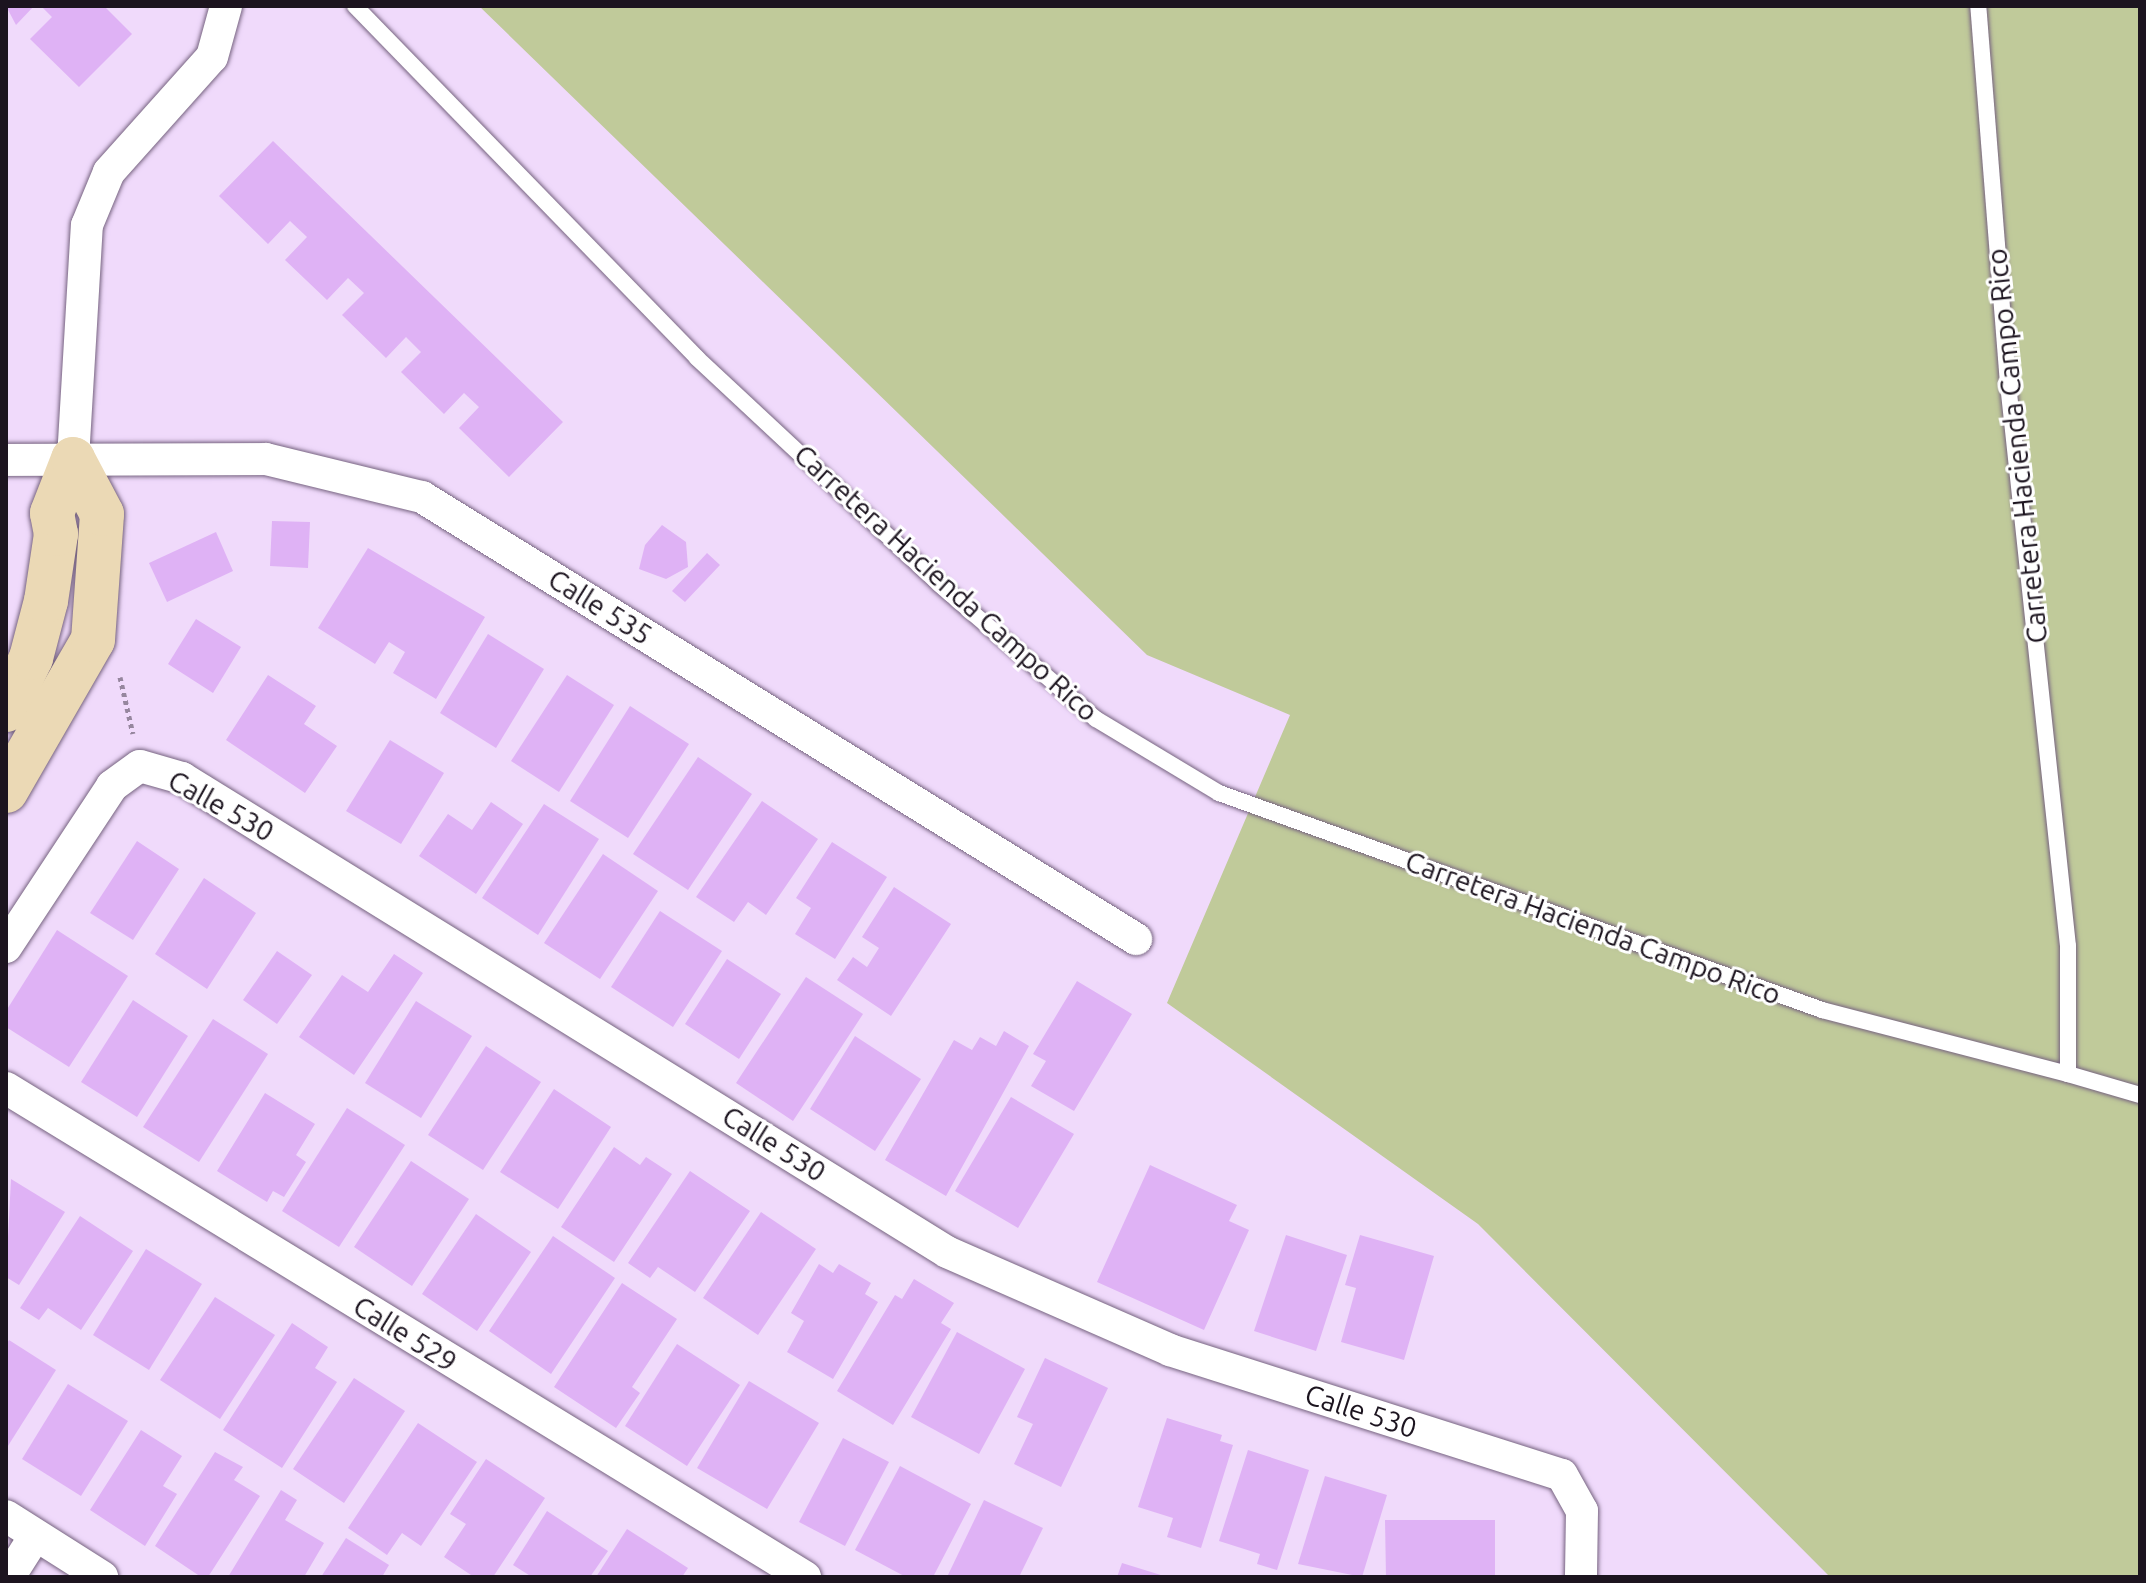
<!DOCTYPE html>
<style>
body{margin:0}
#map{position:relative;width:2146px;height:1583px;overflow:hidden;background:#f0dafb;font-family:Ubuntu,sans-serif}
div>[style]{position:absolute}
.green>*{inset:0;background:#c0ca9a}
.building>*{inset:0;background:#dfb2f5}
.path>*{height:5px;margin-top:-2.5px;transform-origin:0;background:repeating-linear-gradient(90deg,#96869e 0 4px,transparent 0 8px)}
.roads{filter:drop-shadow(0 0 2px #766380) drop-shadow(0 0 2px #766380)}
.lane>*{height:16px;margin:-8px;padding:0 8px;transform-origin:8px;border-radius:8px;background:#fff}
.street>*{height:32px;margin:-16px;padding:0 16px;transform-origin:16px;border-radius:16px;background:#fff}
.secondary>*{height:44px;margin:-22px;padding:0 22px;transform-origin:22px;border-radius:22px;background:#ebd9b5}
span{translate:-50% -50%;white-space:nowrap;text-align:center;line-height:1.15;-webkit-text-stroke:6px #fff;paint-order:stroke}
.street-label{font-size:28px;color:#1c141f}
.frame{position:absolute;inset:0;border:8px solid #1c141f;pointer-events:none}
</style>
<div id="map">
<div class="green">
<div style="clip-path:polygon(479px 6px,2140px 6px,2140px 1577px,1830px 1577px,1478px 1224px,1167px 1003px,1290px 715px,1147px 655px)"></div>
</div>
<div class="building">
<div style="clip-path:polygon(6px 6px,34px 6px,16px 25px)"></div>
<div style="clip-path:polygon(41px 6px,104px 6px,132px 34px,79px 87px,30px 39px,52px 17px)"></div>
<div style="clip-path:polygon(273px 141px,563px 422px,509px 477px,459px 428px,479px 407px,464px 393px,444px 414px,401px 372px,421px 352px,406px 337px,386px 358px,342px 315px,364px 293px,348px 278px,327px 300px,285px 260px,307px 237px,290px 221px,268px 244px,219px 196px)"></div>
<div style="clip-path:polygon(272px 521px,310px 522px,308px 568px,270px 566px)"></div>
<div style="clip-path:polygon(662px 525px,686px 542px,688px 567px,666px 579px,639px 569px,645px 545px)"></div>
<div style="clip-path:polygon(216px 532px,233px 571px,167px 602px,149px 563px)"></div>
<div style="clip-path:polygon(368px 548px,485px 617px,436px 699px,393px 673px,405px 652px,389px 642px,375px 664px,318px 628px)"></div>
<div style="clip-path:polygon(707px 553px,720px 565px,685px 602px,672px 591px)"></div>
<div style="clip-path:polygon(196px 619px,241px 647px,213px 693px,168px 664px)"></div>
<div style="clip-path:polygon(488px 634px,544px 669px,496px 748px,440px 713px)"></div>
<div style="clip-path:polygon(268px 675px,316px 706px,304px 724px,337px 746px,305px 793px,226px 740px)"></div>
<div style="clip-path:polygon(567px 675px,614px 705px,559px 792px,511px 761px)"></div>
<div style="clip-path:polygon(630px 706px,689px 744px,628px 838px,570px 801px)"></div>
<div style="clip-path:polygon(390px 740px,444px 773px,401px 844px,346px 811px)"></div>
<div style="clip-path:polygon(698px 757px,752px 794px,688px 890px,633px 854px)"></div>
<div style="clip-path:polygon(762px 801px,818px 839px,766px 915px,748px 902px,734px 922px,696px 897px)"></div>
<div style="clip-path:polygon(491px 802px,523px 824px,476px 894px,419px 856px,448px 814px,472px 830px)"></div>
<div style="clip-path:polygon(544px 804px,599px 839px,538px 935px,482px 898px)"></div>
<div style="clip-path:polygon(137px 841px,179px 869px,133px 940px,90px 913px)"></div>
<div style="clip-path:polygon(832px 842px,887px 877px,835px 959px,795px 934px,811px 908px,796px 898px)"></div>
<div style="clip-path:polygon(603px 854px,658px 891px,600px 979px,544px 943px)"></div>
<div style="clip-path:polygon(204px 878px,256px 913px,207px 989px,155px 954px)"></div>
<div style="clip-path:polygon(894px 887px,951px 924px,891px 1016px,837px 980px,853px 957px,867px 967px,879px 948px,862px 937px)"></div>
<div style="clip-path:polygon(660px 911px,722px 951px,673px 1027px,611px 987px)"></div>
<div style="clip-path:polygon(57px 930px,128px 976px,69px 1067px,6px 1027px,6px 1011px)"></div>
<div style="clip-path:polygon(277px 951px,312px 975px,277px 1024px,243px 1000px)"></div>
<div style="clip-path:polygon(394px 954px,423px 973px,354px 1075px,299px 1037px,342px 975px,368px 992px)"></div>
<div style="clip-path:polygon(727px 959px,781px 994px,739px 1059px,685px 1024px)"></div>
<div style="clip-path:polygon(806px 977px,863px 1014px,793px 1121px,736px 1083px)"></div>
<div style="clip-path:polygon(1077px 981px,1132px 1014px,1074px 1111px,1031px 1086px,1046px 1061px,1033px 1054px)"></div>
<div style="clip-path:polygon(133px 1000px,188px 1036px,137px 1117px,81px 1082px)"></div>
<div style="clip-path:polygon(416px 1001px,472px 1036px,421px 1118px,365px 1083px)"></div>
<div style="clip-path:polygon(213px 1019px,268px 1054px,199px 1162px,143px 1127px)"></div>
<div style="clip-path:polygon(1004px 1031px,1029px 1046px,946px 1196px,885px 1160px,954px 1040px,972px 1050px,980px 1037px,996px 1046px)"></div>
<div style="clip-path:polygon(855px 1036px,921px 1079px,875px 1151px,810px 1109px)"></div>
<div style="clip-path:polygon(486px 1046px,541px 1082px,483px 1170px,428px 1135px)"></div>
<div style="clip-path:polygon(554px 1089px,611px 1127px,558px 1209px,500px 1172px)"></div>
<div style="clip-path:polygon(265px 1093px,315px 1124px,296px 1155px,306px 1162px,284px 1197px,273px 1191px,267px 1202px,217px 1171px)"></div>
<div style="clip-path:polygon(1011px 1097px,1074px 1134px,1018px 1228px,955px 1191px)"></div>
<div style="clip-path:polygon(347px 1108px,405px 1145px,339px 1247px,282px 1211px)"></div>
<div style="clip-path:polygon(614px 1147px,640px 1165px,646px 1157px,672px 1174px,614px 1262px,561px 1227px)"></div>
<div style="clip-path:polygon(411px 1161px,469px 1199px,412px 1286px,354px 1247px)"></div>
<div style="clip-path:polygon(1150px 1165px,1237px 1205px,1229px 1221px,1249px 1230px,1204px 1330px,1097px 1282px)"></div>
<div style="clip-path:polygon(690px 1171px,750px 1211px,695px 1292px,658px 1267px,650px 1278px,628px 1263px)"></div>
<div style="clip-path:polygon(11px 1179px,65px 1212px,19px 1285px,6px 1277px)"></div>
<div style="clip-path:polygon(761px 1212px,816px 1249px,758px 1335px,703px 1298px)"></div>
<div style="clip-path:polygon(476px 1214px,531px 1252px,477px 1331px,422px 1294px)"></div>
<div style="clip-path:polygon(80px 1216px,133px 1251px,81px 1330px,48px 1308px,39px 1320px,20px 1308px)"></div>
<div style="clip-path:polygon(1286px 1235px,1347px 1255px,1316px 1351px,1254px 1331px)"></div>
<div style="clip-path:polygon(1360px 1235px,1434px 1256px,1404px 1360px,1341px 1342px,1356px 1288px,1345px 1285px)"></div>
<div style="clip-path:polygon(553px 1236px,615px 1278px,551px 1374px,489px 1331px)"></div>
<div style="clip-path:polygon(146px 1249px,202px 1284px,149px 1370px,93px 1335px)"></div>
<div style="clip-path:polygon(819px 1264px,833px 1273px,839px 1264px,871px 1283px,865px 1294px,878px 1302px,833px 1379px,787px 1352px,804px 1321px,791px 1313px)"></div>
<div style="clip-path:polygon(914px 1279px,954px 1303px,941px 1323px,951px 1329px,893px 1425px,837px 1391px,895px 1295px,902px 1299px)"></div>
<div style="clip-path:polygon(622px 1283px,677px 1319px,632px 1387px,640px 1393px,616px 1428px,554px 1387px)"></div>
<div style="clip-path:polygon(215px 1297px,275px 1335px,220px 1419px,160px 1380px)"></div>
<div style="clip-path:polygon(292px 1323px,328px 1347px,315px 1368px,337px 1382px,282px 1468px,223px 1430px)"></div>
<div style="clip-path:polygon(957px 1332px,1025px 1369px,979px 1454px,911px 1417px)"></div>
<div style="clip-path:polygon(9px 1340px,56px 1370px,6px 1449px,6px 1345px)"></div>
<div style="clip-path:polygon(677px 1344px,740px 1385px,687px 1466px,625px 1426px)"></div>
<div style="clip-path:polygon(1045px 1358px,1108px 1388px,1061px 1487px,1014px 1464px,1033px 1424px,1017px 1417px)"></div>
<div style="clip-path:polygon(354px 1378px,405px 1411px,344px 1503px,293px 1469px)"></div>
<div style="clip-path:polygon(749px 1381px,819px 1423px,767px 1509px,697px 1468px)"></div>
<div style="clip-path:polygon(68px 1384px,128px 1421px,81px 1496px,22px 1459px)"></div>
<div style="clip-path:polygon(1167px 1418px,1222px 1435px,1220px 1441px,1233px 1445px,1201px 1548px,1167px 1537px,1173px 1518px,1138px 1507px)"></div>
<div style="clip-path:polygon(418px 1423px,477px 1462px,421px 1546px,402px 1533px,387px 1555px,348px 1528px)"></div>
<div style="clip-path:polygon(141px 1430px,182px 1456px,163px 1486px,177px 1494px,145px 1546px,90px 1510px)"></div>
<div style="clip-path:polygon(843px 1438px,889px 1462px,845px 1546px,799px 1522px)"></div>
<div style="clip-path:polygon(1248px 1450px,1309px 1470px,1277px 1570px,1257px 1564px,1260px 1554px,1219px 1541px)"></div>
<div style="clip-path:polygon(215px 1452px,243px 1467px,234px 1480px,260px 1496px,208px 1577px,201px 1577px,155px 1546px)"></div>
<div style="clip-path:polygon(486px 1459px,545px 1498px,493px 1577px,474px 1577px,444px 1557px,466px 1524px,450px 1514px)"></div>
<div style="clip-path:polygon(900px 1466px,971px 1504px,933px 1577px,906px 1577px,855px 1550px)"></div>
<div style="clip-path:polygon(1325px 1476px,1387px 1495px,1362px 1577px,1298px 1564px)"></div>
<div style="clip-path:polygon(281px 1490px,297px 1500px,285px 1520px,324px 1543px,304px 1577px,228px 1577px)"></div>
<div style="clip-path:polygon(984px 1500px,1043px 1528px,1019px 1577px,947px 1577px)"></div>
<div style="clip-path:polygon(547px 1511px,608px 1551px,590px 1577px,532px 1577px,513px 1565px)"></div>
<div style="clip-path:polygon(1385px 1520px,1495px 1520px,1495px 1577px,1386px 1577px)"></div>
<div style="clip-path:polygon(627px 1529px,688px 1568px,682px 1577px,596px 1577px)"></div>
<div style="clip-path:polygon(346px 1538px,389px 1565px,382px 1577px,321px 1577px)"></div>
<div style="clip-path:polygon(1122px 1563px,1164px 1576px,1164px 1577px,1117px 1577px)"></div>
</div>
<div class="path">
<div style="left:120px;top:677px;width:58px;rotate:77.2deg"></div>
</div>
<div class="roads">
<div class="lane">
<div style="left:355px;top:6px;width:491px;rotate:45.8deg"></div>
<div style="left:697px;top:358px;width:331px;rotate:43deg"></div>
<div style="left:939px;top:584px;width:207px;rotate:40.7deg"></div>
<div style="left:1096px;top:719px;width:144px;rotate:31deg"></div>
<div style="left:1219px;top:793px;width:641px;rotate:19.79deg"></div>
<div style="left:1822px;top:1010px;width:254px;rotate:14.6deg"></div>
<div style="left:2068px;top:1074px;width:128px;rotate:-90deg"></div>
<div style="left:2068px;top:946px;width:565px;rotate:-96.09deg"></div>
<div style="left:2008px;top:384px;width:379px;rotate:-94.5deg"></div>
<div style="left:2068px;top:1074px;width:75px;rotate:16.3deg"></div>
</div>
<div class="street">
<div style="left:73px;top:459px;width:234px;rotate:-86.6deg"></div>
<div style="left:87px;top:225px;width:57px;rotate:-67.5deg"></div>
<div style="left:109px;top:172px;width:154px;rotate:-48.2deg"></div>
<div style="left:212px;top:57px;width:53px;rotate:-74.6deg"></div>
<div style="left:6px;top:460px;width:260px;rotate:-0.2deg"></div>
<div style="left:266px;top:459px;width:161px;rotate:13.7deg"></div>
<div style="left:422px;top:497px;width:840px;rotate:31.76deg"></div>
<div style="left:6px;top:947px;width:193px;rotate:-56.6deg"></div>
<div style="left:112px;top:786px;width:34px;rotate:-36deg"></div>
<div style="left:140px;top:766px;width:44px;rotate:15.9deg"></div>
<div style="left:182px;top:778px;width:900px;rotate:31.78deg"></div>
<div style="left:947px;top:1252px;width:244px;rotate:23.7deg"></div>
<div style="left:1170px;top:1350px;width:411px;rotate:17.7deg"></div>
<div style="left:1562px;top:1475px;width:41px;rotate:60.9deg"></div>
<div style="left:1582px;top:1511px;width:66px;rotate:90.9deg"></div>
<div style="left:6px;top:1088px;width:937px;rotate:31.47deg"></div>
<div style="left:6px;top:1516px;width:114px;rotate:32.4deg"></div>
<div style="left:9px;top:1577px;width:49px;rotate:-57.6deg"></div>
</div>
<div class="secondary">
<div style="left:6px;top:710px;width:58px;rotate:-64.3deg"></div>
<div style="left:31px;top:658px;width:59px;rotate:-75.3deg"></div>
<div style="left:46px;top:601px;width:68px;rotate:-81.5deg"></div>
<div style="left:56px;top:534px;width:21px;rotate:-101deg"></div>
<div style="left:52px;top:513px;width:58px;rotate:-68.7deg"></div>
<div style="left:6px;top:791px;width:174px;rotate:-60.1deg"></div>
<div style="left:93px;top:640px;width:126px;rotate:-85.9deg"></div>
<div style="left:102px;top:514px;width:62px;rotate:-117.8deg"></div>
</div>
</div>
<div class="street-label">
<span style="left:2017px;top:446px;rotate:-96deg">Carretera Hacienda Campo Rico</span>
<span style="left:946px;top:583px;rotate:42deg">Carretera Hacienda Campo Rico</span>
<span style="left:600px;top:607px;rotate:32deg">Calle 535</span>
<span style="left:221px;top:806px;rotate:29deg">Calle 530</span>
<span style="left:1593px;top:928px;rotate:20deg">Carretera Hacienda Campo Rico</span>
<span style="left:774px;top:1144px;rotate:32deg">Calle 530</span>
<span style="left:405px;top:1334px;rotate:32deg">Calle 529</span>
<span style="left:1361px;top:1411px;rotate:18deg">Calle 530</span>
</div>
<div class="frame"></div>
</div>
